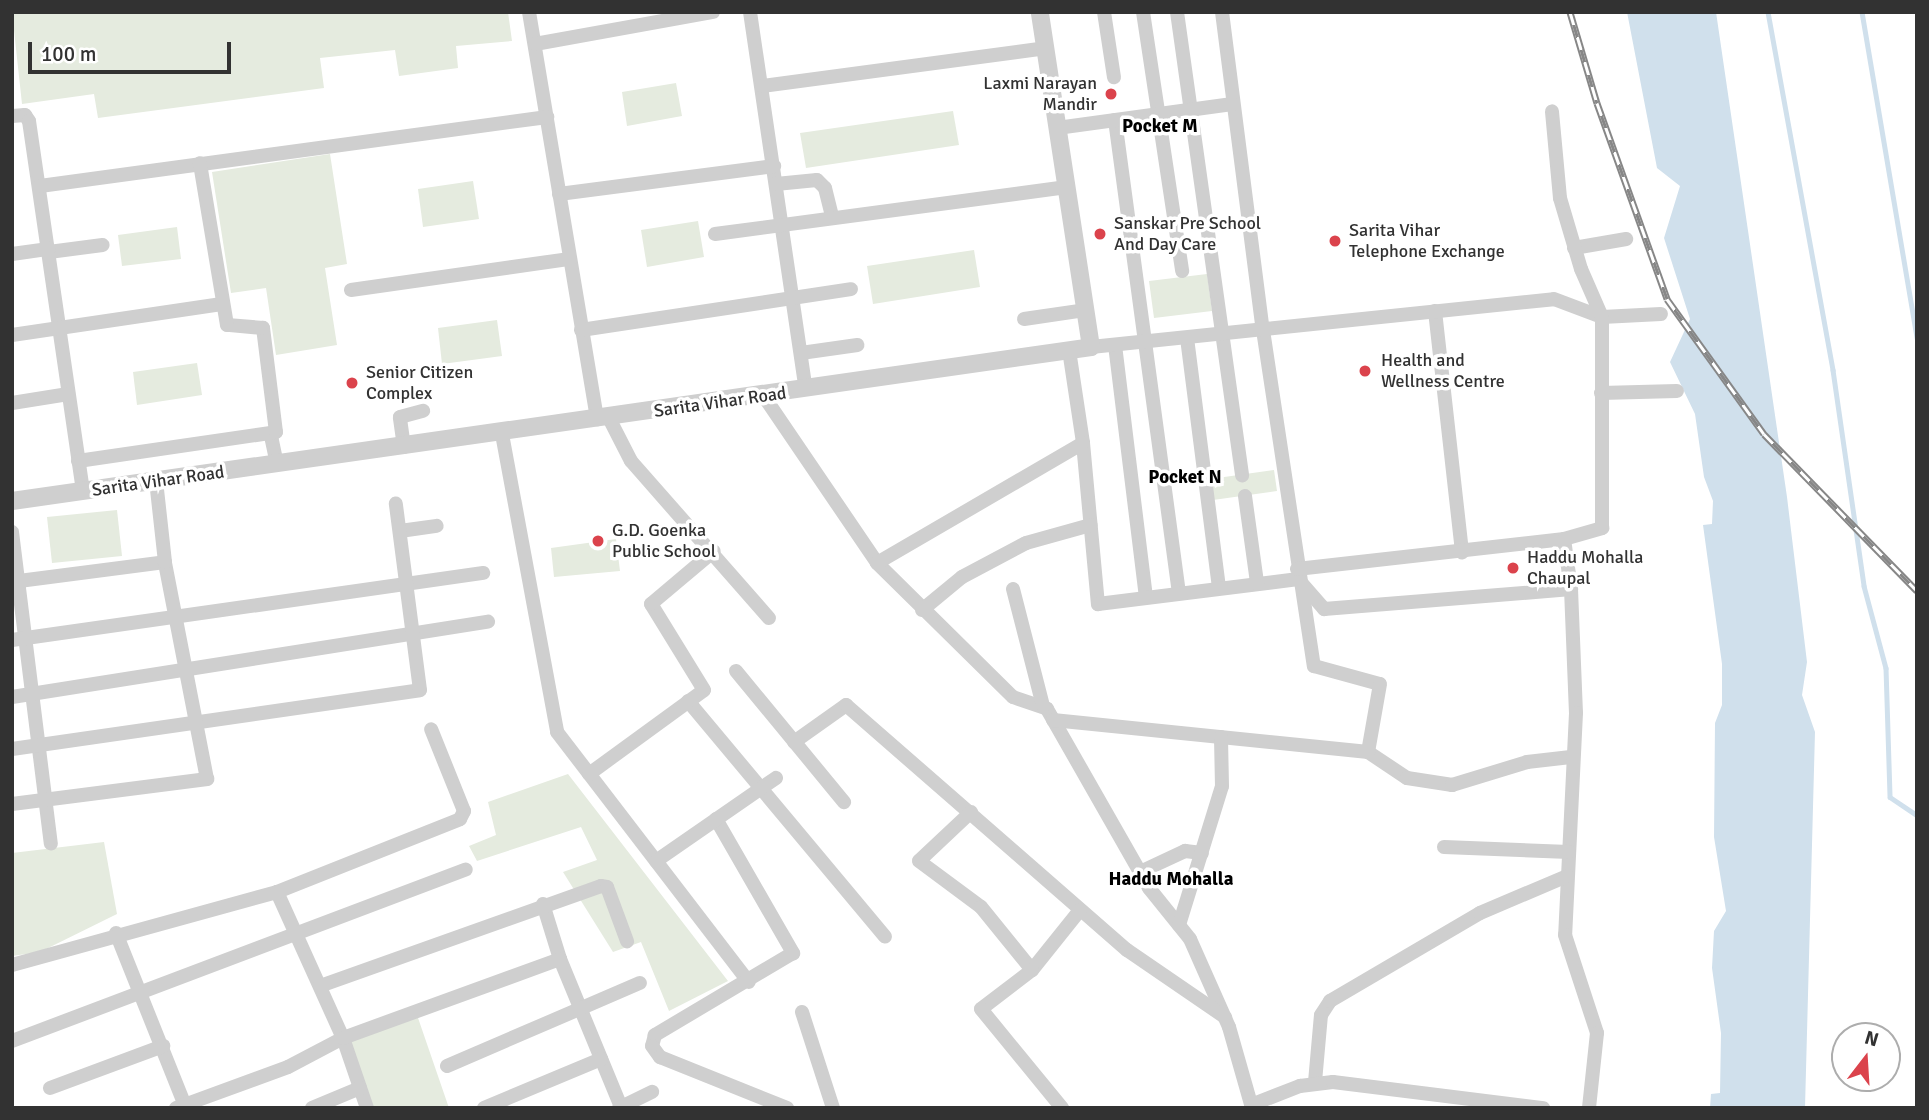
<!DOCTYPE html>
<style>
body{margin:0}
#map{position:relative;width:1929px;height:1120px;overflow:hidden;background:#fff;font-family:Signika,sans-serif}
div>[style]{position:absolute}
.green>*{inset:0;background:#e5ebdf}
.water>*{inset:0;background:#d0e0ec}
.stream>*{height:4.5px;margin:-2.25px;padding:0 2.25px;transform-origin:2.25px;border-radius:2.25px;background:#d0e0ec}
.minor>*{height:14px;margin:-7px;padding:0 7px;transform-origin:7px;border-radius:7px;background:#cfcfcf}
.tertiary>*{height:18px;margin:-9px;padding:0 9px;transform-origin:9px;border-radius:9px;background:#cfcfcf}
.rail>*{height:7px;margin-top:-3.5px;transform-origin:0;background:repeating-linear-gradient(90deg,#fff 0 13px,#878787 0 26px);box-sizing:border-box;border-block:2px solid #878787}
.dots>*{width:19px;height:19px;translate:-50% -50%;box-sizing:border-box;border:4px solid #fff;border-radius:50%}
span{translate:-50% -50%;white-space:nowrap;text-align:center;line-height:1.15;-webkit-text-stroke:7px #fff;paint-order:stroke}
.poi-label{font-size:18px;color:#323232}
.right{translate:-100% -50%;text-align:right}
.left{translate:0 -50%;text-align:left}
.street-label{font-size:18px;color:#323232}
.neighbourhood-label{font-size:19px;color:#000;font-weight:700}
.frame{position:absolute;inset:0;border:14px solid #323232;pointer-events:none}
.north{position:absolute;left:1831px;top:1022px;width:70px;height:70px;box-sizing:border-box;background:#fff;border:2px solid #adadad;border-radius:50%;rotate:17deg;font-size:19px;font-weight:700;line-height:28px;text-align:center;color:#323232}
.north::after{content:'';display:block;margin:auto;width:24px;height:32px;background:#db434c;clip-path:polygon(50% 0,100% 100%,50% 72%,0 100%)}
.scale{position:absolute;left:28px;top:42px;width:203px;height:32px;box-sizing:border-box;border:4px solid #323232;border-top:0;padding-left:9px;font-size:21px;line-height:24px;white-space:nowrap;color:#323232;-webkit-text-stroke:5px #fff;paint-order:stroke}
</style>
<div id="map">
<div class="green">
<div style="clip-path:polygon(12px 12px,508px 12px,512px 41px,456px 46px,458px 68px,399px 76px,395px 50px,320px 58px,324px 88px,98px 118px,94px 94px,22px 104px)"></div>
<div style="clip-path:polygon(676px 83px,682px 116px,627px 126px,622px 92px)"></div>
<div style="clip-path:polygon(953px 111px,959px 145px,806px 168px,800px 133px)"></div>
<div style="clip-path:polygon(330px 154px,347px 264px,325px 268px,337px 345px,276px 355px,266px 288px,231px 293px,212px 172px)"></div>
<div style="clip-path:polygon(473px 181px,479px 219px,423px 227px,418px 189px)"></div>
<div style="clip-path:polygon(698px 221px,704px 257px,647px 267px,641px 230px)"></div>
<div style="clip-path:polygon(177px 227px,181px 259px,122px 266px,118px 235px)"></div>
<div style="clip-path:polygon(974px 250px,980px 287px,873px 304px,867px 266px)"></div>
<div style="clip-path:polygon(1207px 274px,1212px 311px,1154px 318px,1149px 281px)"></div>
<div style="clip-path:polygon(497px 320px,502px 356px,442px 364px,438px 328px)"></div>
<div style="clip-path:polygon(197px 363px,202px 395px,137px 405px,133px 372px)"></div>
<div style="clip-path:polygon(1274px 470px,1277px 491px,1213px 500px,1210px 479px)"></div>
<div style="clip-path:polygon(117px 510px,122px 556px,52px 563px,47px 517px)"></div>
<div style="clip-path:polygon(616px 539px,620px 571px,554px 577px,551px 548px)"></div>
<div style="clip-path:polygon(568px 774px,728px 981px,669px 1011px,641px 942px,613px 952px,563px 872px,597px 860px,581px 827px,477px 861px,469px 846px,496px 835px,488px 802px)"></div>
<div style="clip-path:polygon(104px 842px,117px 914px,40px 952px,12px 956px,12px 853px)"></div>
<div style="clip-path:polygon(417px 1015px,449px 1108px,372px 1108px,348px 1040px)"></div>
</div>
<div class="water">
<div style="clip-path:polygon(1627px 12px,1716px 12px,1787px 497px,1807px 662px,1802px 695px,1815px 732px,1805px 1108px,1710px 1108px,1711px 1094px,1720px 1093px,1721px 1033px,1712px 968px,1714px 931px,1726px 911px,1714px 837px,1715px 723px,1722px 705px,1722px 664px,1703px 525px,1712px 524px,1713px 501px,1704px 477px,1695px 414px,1670px 362px,1690px 319px,1664px 238px,1680px 186px,1657px 168px)"></div>
</div>
<div class="stream">
<div style="left:1768px;top:12px;width:364px;rotate:79.7deg"></div>
<div style="left:1833px;top:370px;width:218px;rotate:81.8deg"></div>
<div style="left:1864px;top:586px;width:85px;rotate:75deg"></div>
<div style="left:1886px;top:668px;width:129px;rotate:88.2deg"></div>
<div style="left:1890px;top:797px;width:32px;rotate:34deg"></div>
<div style="left:1862px;top:12px;width:331px;rotate:80.4deg"></div>
</div>
<div class="minor">
<div style="left:529px;top:12px;width:413px;rotate:80.5deg"></div>
<div style="left:750px;top:12px;width:381px;rotate:81.6deg"></div>
<div style="left:1104px;top:12px;width:66px;rotate:81.3deg"></div>
<div style="left:1143px;top:12px;width:262px;rotate:81.4deg"></div>
<div style="left:1177px;top:12px;width:468px;rotate:82deg"></div>
<div style="left:1222px;top:12px;width:321px;rotate:82.7deg"></div>
<div style="left:1263px;top:330px;width:340px;rotate:81.4deg"></div>
<div style="left:1314px;top:666px;width:68px;rotate:15.3deg"></div>
<div style="left:1380px;top:684px;width:69px;rotate:100deg"></div>
<div style="left:1368px;top:752px;width:47px;rotate:33.7deg"></div>
<div style="left:1407px;top:778px;width:46px;rotate:8.8deg"></div>
<div style="left:1452px;top:785px;width:78px;rotate:-17deg"></div>
<div style="left:1527px;top:762px;width:44px;rotate:-6.5deg"></div>
<div style="left:535px;top:44px;width:181px;rotate:-10.2deg"></div>
<div style="left:762px;top:86px;width:287px;rotate:-7.6deg"></div>
<div style="left:12px;top:116px;width:13px;rotate:-4deg"></div>
<div style="left:25px;top:115px;width:7px;rotate:56deg"></div>
<div style="left:29px;top:121px;width:374px;rotate:81.7deg"></div>
<div style="left:1115px;top:120px;width:477px;rotate:82.3deg"></div>
<div style="left:1057px;top:128px;width:177px;rotate:-7.8deg"></div>
<div style="left:776px;top:184px;width:41px;rotate:-5.6deg"></div>
<div style="left:817px;top:180px;width:11px;rotate:45deg"></div>
<div style="left:825px;top:188px;width:30px;rotate:76deg"></div>
<div style="left:40px;top:186px;width:512px;rotate:-7.75deg"></div>
<div style="left:559px;top:194px;width:217px;rotate:-7.4deg"></div>
<div style="left:715px;top:234px;width:355px;rotate:-7.6deg"></div>
<div style="left:1574px;top:248px;width:53px;rotate:-9.8deg"></div>
<div style="left:49px;top:252px;width:54px;rotate:-7.4deg"></div>
<div style="left:12px;top:254px;width:37px;rotate:-8deg"></div>
<div style="left:351px;top:290px;width:221px;rotate:-8.1deg"></div>
<div style="left:1435px;top:311px;width:243px;rotate:83.6deg"></div>
<div style="left:1024px;top:319px;width:63px;rotate:-8.3deg"></div>
<div style="left:581px;top:330px;width:273px;rotate:-8.6deg"></div>
<div style="left:12px;top:335px;width:212px;rotate:-8.4deg"></div>
<div style="left:1187px;top:338px;width:252px;rotate:82.7deg"></div>
<div style="left:1115px;top:345px;width:254px;rotate:83deg"></div>
<div style="left:1091px;top:347px;width:465px;rotate:-5.9deg"></div>
<div style="left:1554px;top:299px;width:51px;rotate:20.6deg"></div>
<div style="left:1602px;top:317px;width:59px;rotate:-2.9deg"></div>
<div style="left:1069px;top:350px;width:94px;rotate:81.4deg"></div>
<div style="left:1083px;top:443px;width:162px;rotate:84.7deg"></div>
<div style="left:1098px;top:604px;width:202px;rotate:-7.1deg"></div>
<div style="left:1298px;top:579px;width:40px;rotate:49deg"></div>
<div style="left:1324px;top:609px;width:248px;rotate:-4.6deg"></div>
<div style="left:801px;top:353px;width:57px;rotate:-8.1deg"></div>
<div style="left:1601px;top:393px;width:76px;rotate:-1.5deg"></div>
<div style="left:763px;top:395px;width:203px;rotate:55.8deg"></div>
<div style="left:877px;top:563px;width:191px;rotate:44.6deg"></div>
<div style="left:1013px;top:697px;width:36px;rotate:19deg"></div>
<div style="left:1047px;top:709px;width:206px;rotate:60.3deg"></div>
<div style="left:1149px;top:888px;width:65px;rotate:51.2deg"></div>
<div style="left:1190px;top:939px;width:96px;rotate:66.1deg"></div>
<div style="left:1229px;top:1027px;width:84px;rotate:74.1deg"></div>
<div style="left:12px;top:403px;width:57px;rotate:-9.1deg"></div>
<div style="left:609px;top:418px;width:48px;rotate:62.9deg"></div>
<div style="left:631px;top:461px;width:209px;rotate:48.7deg"></div>
<div style="left:502px;top:434px;width:303px;rotate:79.5deg"></div>
<div style="left:557px;top:732px;width:315px;rotate:52.5deg"></div>
<div style="left:271px;top:436px;width:29px;rotate:78deg"></div>
<div style="left:404px;top:447px;width:30px;rotate:-98deg"></div>
<div style="left:400px;top:417px;width:24px;rotate:-15deg"></div>
<div style="left:78px;top:461px;width:200px;rotate:-8.3deg"></div>
<div style="left:276px;top:432px;width:105px;rotate:-97.1deg"></div>
<div style="left:263px;top:328px;width:36px;rotate:-175deg"></div>
<div style="left:227px;top:325px;width:164px;rotate:-99.5deg"></div>
<div style="left:1245px;top:496px;width:88px;rotate:82.1deg"></div>
<div style="left:400px;top:531px;width:37px;rotate:-8deg"></div>
<div style="left:12px;top:532px;width:314px;rotate:82.9deg"></div>
<div style="left:1564px;top:539px;width:50px;rotate:82deg"></div>
<div style="left:1571px;top:589px;width:124px;rotate:87.7deg"></div>
<div style="left:1576px;top:713px;width:222px;rotate:92.8deg"></div>
<div style="left:1565px;top:935px;width:103px;rotate:71.9deg"></div>
<div style="left:1597px;top:1033px;width:75px;rotate:96.1deg"></div>
<div style="left:877px;top:563px;width:238px;rotate:-30.2deg"></div>
<div style="left:1297px;top:569px;width:269px;rotate:-6.4deg"></div>
<div style="left:1564px;top:539px;width:40px;rotate:-16deg"></div>
<div style="left:1602px;top:528px;width:211px;rotate:-90deg"></div>
<div style="left:1602px;top:317px;width:52px;rotate:-113.6deg"></div>
<div style="left:1581px;top:269px;width:74px;rotate:-106.5deg"></div>
<div style="left:1560px;top:198px;width:87px;rotate:-95.3deg"></div>
<div style="left:19px;top:581px;width:147px;rotate:-7.4deg"></div>
<div style="left:1013px;top:589px;width:121px;rotate:75.6deg"></div>
<div style="left:922px;top:610px;width:52px;rotate:-39.5deg"></div>
<div style="left:962px;top:577px;width:72px;rotate:-28deg"></div>
<div style="left:1026px;top:543px;width:67px;rotate:-15.5deg"></div>
<div style="left:12px;top:640px;width:476px;rotate:-8.1deg"></div>
<div style="left:736px;top:671px;width:170px;rotate:50.5deg"></div>
<div style="left:12px;top:697px;width:482px;rotate:-9deg"></div>
<div style="left:688px;top:701px;width:307px;rotate:50.1deg"></div>
<div style="left:1053px;top:720px;width:317px;rotate:5.8deg"></div>
<div style="left:794px;top:742px;width:64px;rotate:-35.4deg"></div>
<div style="left:846px;top:705px;width:373px;rotate:41.1deg"></div>
<div style="left:1127px;top:950px;width:119px;rotate:34.4deg"></div>
<div style="left:12px;top:749px;width:412px;rotate:-8.2deg"></div>
<div style="left:420px;top:690px;width:188px;rotate:-97.4deg"></div>
<div style="left:589px;top:774px;width:142px;rotate:-36.1deg"></div>
<div style="left:704px;top:690px;width:101px;rotate:-121.6deg"></div>
<div style="left:651px;top:604px;width:82px;rotate:-40.1deg"></div>
<div style="left:12px;top:804px;width:197px;rotate:-7.3deg"></div>
<div style="left:207px;top:779px;width:221px;rotate:-101deg"></div>
<div style="left:165px;top:562px;width:81px;rotate:-96.3deg"></div>
<div style="left:971px;top:812px;width:71px;rotate:136.7deg"></div>
<div style="left:919px;top:861px;width:77px;rotate:36.6deg"></div>
<div style="left:981px;top:907px;width:81px;rotate:51deg"></div>
<div style="left:1032px;top:970px;width:77px;rotate:-51.3deg"></div>
<div style="left:716px;top:819px;width:155px;rotate:60.1deg"></div>
<div style="left:793px;top:953px;width:161px;rotate:149.3deg"></div>
<div style="left:655px;top:1035px;width:11px;rotate:105deg"></div>
<div style="left:652px;top:1046px;width:14px;rotate:54deg"></div>
<div style="left:660px;top:1057px;width:137px;rotate:21.9deg"></div>
<div style="left:1444px;top:847px;width:125px;rotate:2.3deg"></div>
<div style="left:656px;top:861px;width:146px;rotate:-34.7deg"></div>
<div style="left:1140px;top:872px;width:50px;rotate:-25deg"></div>
<div style="left:1185px;top:851px;width:17px;rotate:7deg"></div>
<div style="left:277px;top:892px;width:160px;rotate:65.7deg"></div>
<div style="left:343px;top:1038px;width:74px;rotate:71.1deg"></div>
<div style="left:543px;top:904px;width:58px;rotate:72.8deg"></div>
<div style="left:560px;top:959px;width:160px;rotate:67.6deg"></div>
<div style="left:1179px;top:925px;width:145px;rotate:-72.8deg"></div>
<div style="left:1222px;top:786px;width:49px;rotate:-91.2deg"></div>
<div style="left:116px;top:933px;width:188px;rotate:68.2deg"></div>
<div style="left:12px;top:965px;width:275px;rotate:-15.4deg"></div>
<div style="left:277px;top:892px;width:197px;rotate:-21.7deg"></div>
<div style="left:460px;top:819px;width:9px;rotate:-63deg"></div>
<div style="left:464px;top:811px;width:88px;rotate:-111.9deg"></div>
<div style="left:1032px;top:970px;width:64px;rotate:142.6deg"></div>
<div style="left:981px;top:1009px;width:128px;rotate:50.7deg"></div>
<div style="left:320px;top:986px;width:298px;rotate:-19.6deg"></div>
<div style="left:601px;top:886px;width:6px;rotate:9deg"></div>
<div style="left:607px;top:887px;width:58px;rotate:69.7deg"></div>
<div style="left:802px;top:1012px;width:101px;rotate:72.1deg"></div>
<div style="left:12px;top:1041px;width:485px;rotate:-20.7deg"></div>
<div style="left:447px;top:1066px;width:210px;rotate:-23.3deg"></div>
<div style="left:1315px;top:1082px;width:67px;rotate:-84.9deg"></div>
<div style="left:1321px;top:1015px;width:17px;rotate:-57deg"></div>
<div style="left:1330px;top:1001px;width:174px;rotate:-30.4deg"></div>
<div style="left:1480px;top:913px;width:95px;rotate:-23deg"></div>
<div style="left:50px;top:1088px;width:121px;rotate:-20.4deg"></div>
<div style="left:1251px;top:1105px;width:53px;rotate:-21.2deg"></div>
<div style="left:1300px;top:1086px;width:33px;rotate:-7deg"></div>
<div style="left:1333px;top:1082px;width:212px;rotate:7.1deg"></div>
<div style="left:176px;top:1108px;width:119px;rotate:-20.1deg"></div>
<div style="left:288px;top:1067px;width:62px;rotate:-27.8deg"></div>
<div style="left:343px;top:1038px;width:231px;rotate:-20deg"></div>
<div style="left:312px;top:1108px;width:52px;rotate:-22.6deg"></div>
<div style="left:484px;top:1108px;width:127px;rotate:-22.7deg"></div>
<div style="left:619px;top:1108px;width:37px;rotate:-26deg"></div>
</div>
<div class="tertiary">
<div style="left:12px;top:501px;width:1090px;rotate:-8.12deg"></div>
<div style="left:1091px;top:347px;width:339px;rotate:-98.7deg"></div>
</div>
<div class="rail">
<div style="left:1570px;top:12px;width:95px;rotate:73.5deg"></div>
<div style="left:1597px;top:103px;width:208px;rotate:70.3deg"></div>
<div style="left:1667px;top:299px;width:166px;rotate:54.3deg"></div>
<div style="left:1764px;top:434px;width:219px;rotate:45.7deg"></div>
</div>
<div class="dots">
<div style="left:1111px;top:94px;background:#db434c"></div>
<div style="left:1100px;top:234px;background:#db434c"></div>
<div style="left:1335px;top:241px;background:#db434c"></div>
<div style="left:1365px;top:371px;background:#db434c"></div>
<div style="left:352px;top:383px;background:#db434c"></div>
<div style="left:598px;top:541px;background:#db434c"></div>
<div style="left:1513px;top:568px;background:#db434c"></div>
</div>
<div class="poi-label">
<span class="right" style="left:1097px;top:94px">Laxmi Narayan<br>Mandir</span>
<span class="left" style="left:1114px;top:234px">Sanskar Pre School<br>And Day Care</span>
<span class="left" style="left:1349px;top:241px">Sarita Vihar<br>Telephone Exchange</span>
<span class="left" style="left:1381px;top:371px">Health and<br>Wellness Centre</span>
<span class="left" style="left:366px;top:383px">Senior Citizen<br>Complex</span>
<span class="left" style="left:612px;top:541px">G.D. Goenka<br>Public School</span>
<span class="left" style="left:1527px;top:568px">Haddu Mohalla<br>Chaupal</span>
</div>
<div class="street-label">
<span style="left:720px;top:402px;rotate:-8deg">Sarita Vihar Road</span>
<span style="left:158px;top:481px;rotate:-8deg">Sarita Vihar Road</span>
</div>
<div class="neighbourhood-label">
<span style="left:1160px;top:127px">Pocket M</span>
<span style="left:1185px;top:478px">Pocket N</span>
<span style="left:1171px;top:880px">Haddu Mohalla</span>
</div>
<div class="frame"></div>
<div class="north">N</div>
<div class="scale">100 m</div>
</div>
